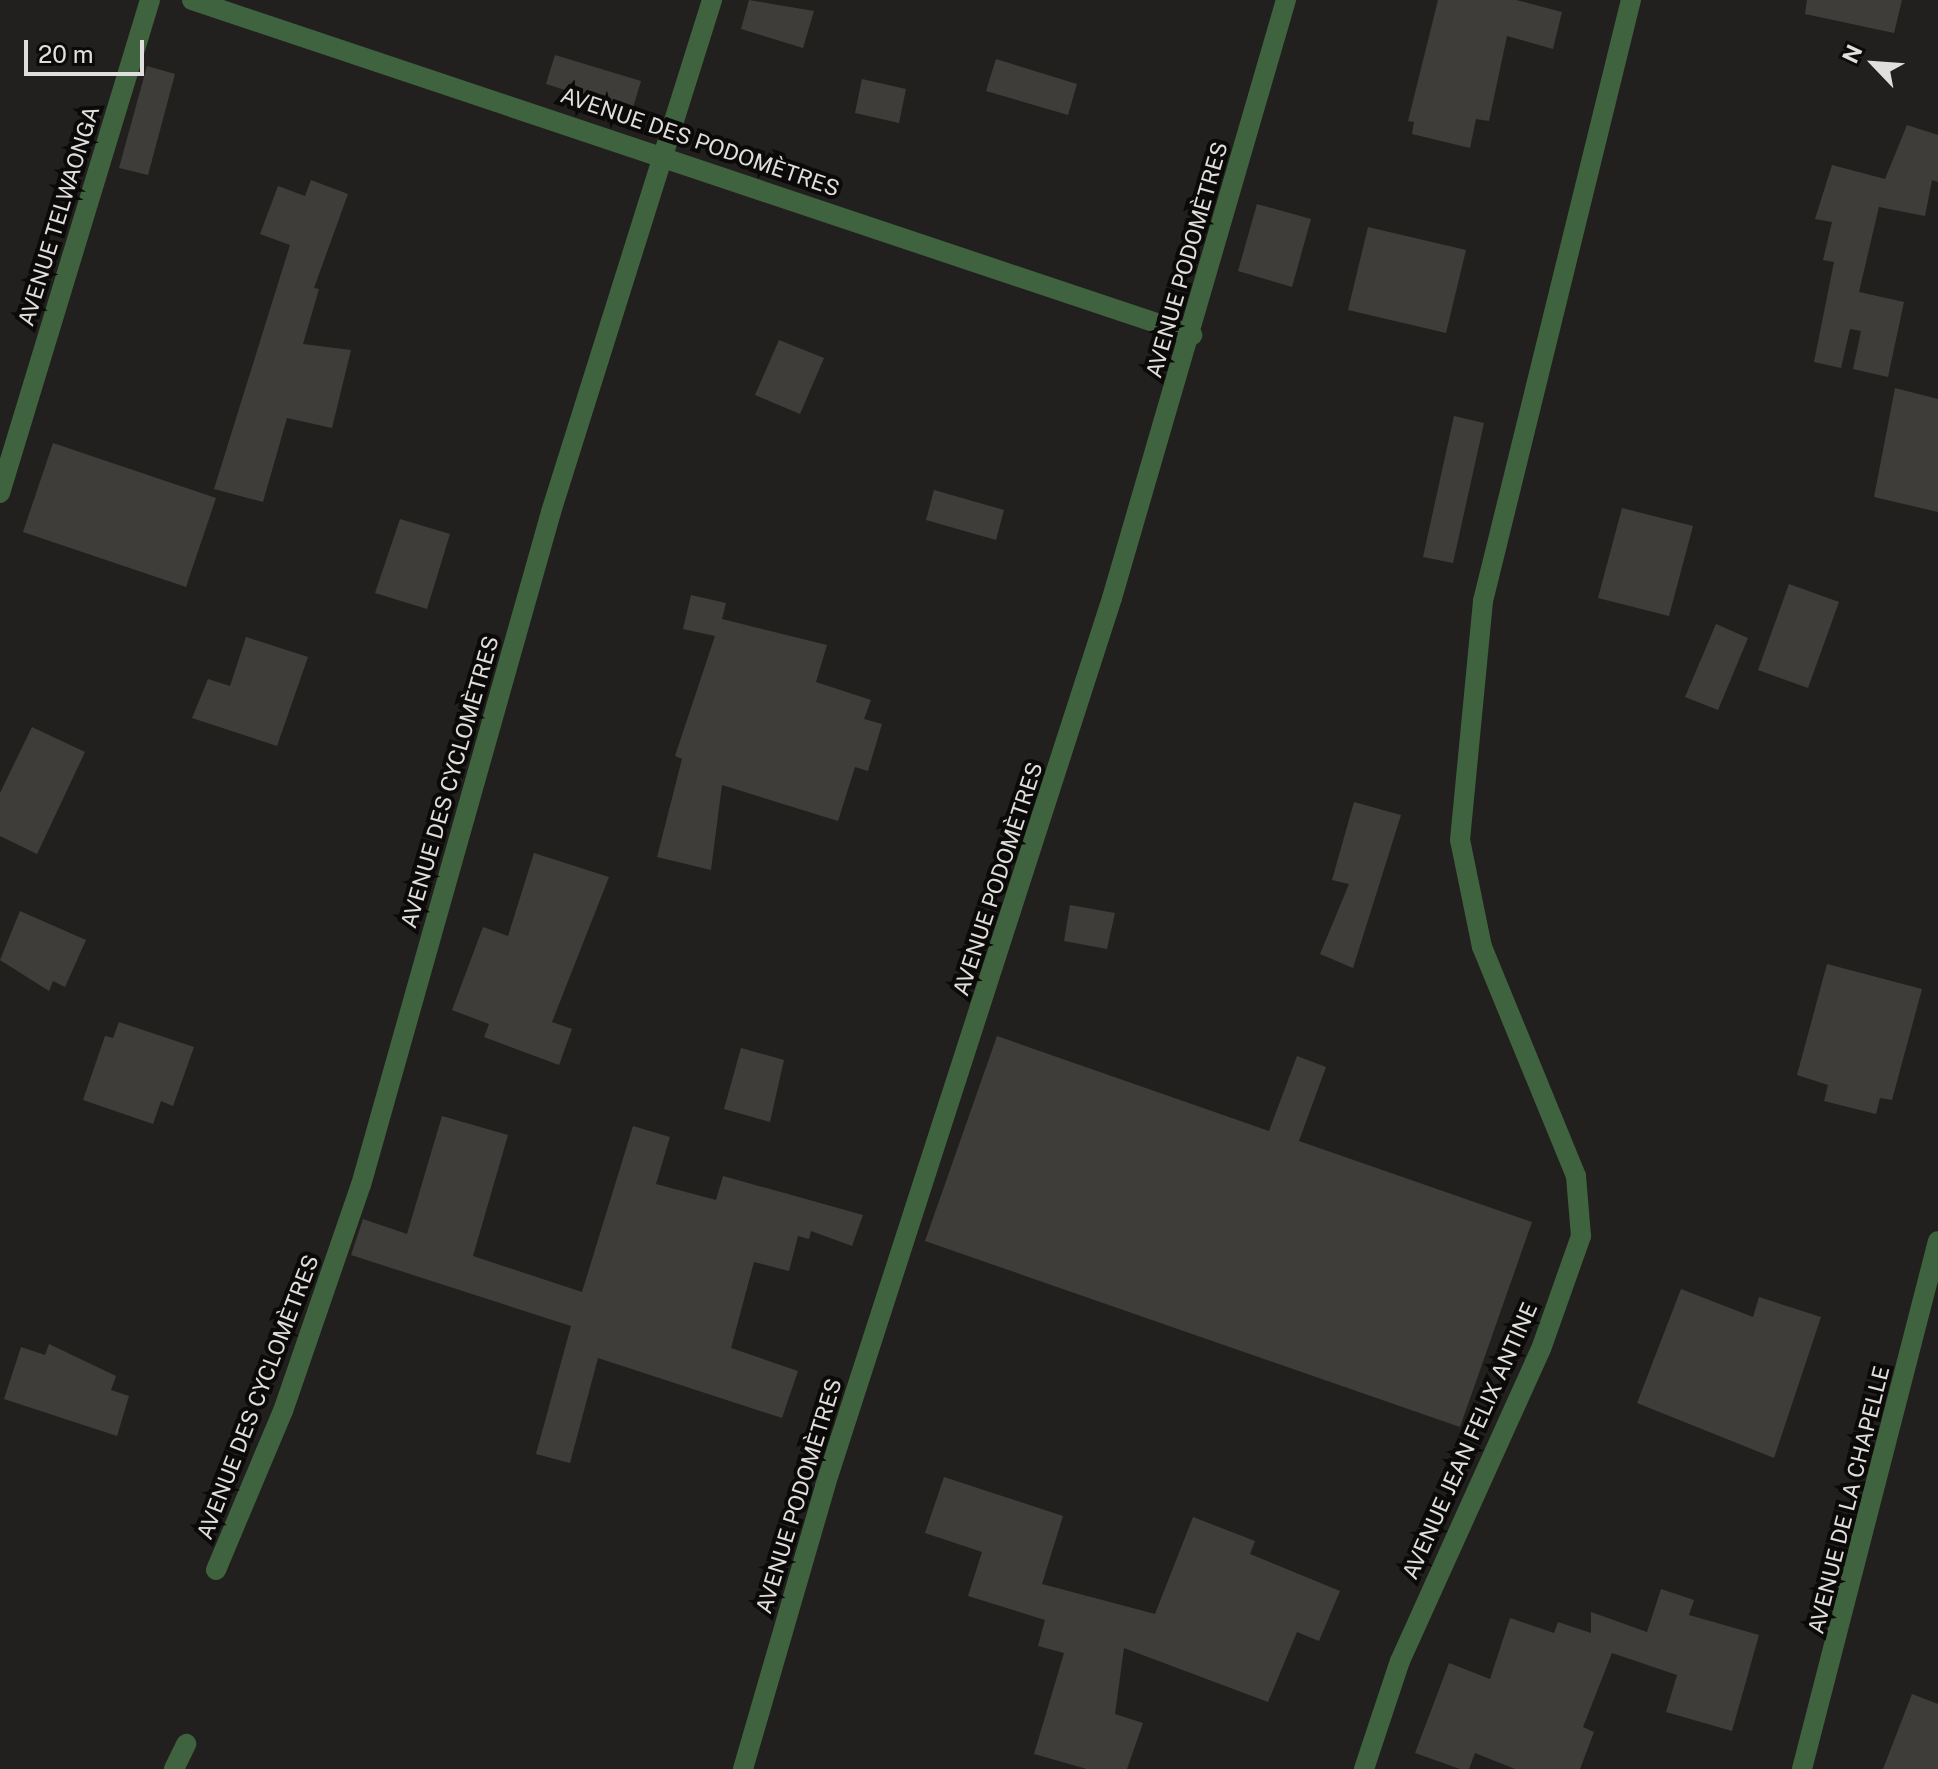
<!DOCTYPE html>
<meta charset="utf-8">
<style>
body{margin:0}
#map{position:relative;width:1938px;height:1769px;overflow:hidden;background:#22201e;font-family:"Public Sans",sans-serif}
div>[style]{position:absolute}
.building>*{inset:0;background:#3f3d3a}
.street>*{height:20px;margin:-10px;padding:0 10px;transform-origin:10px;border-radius:10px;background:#40633f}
span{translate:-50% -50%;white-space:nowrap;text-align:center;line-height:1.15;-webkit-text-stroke:8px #0b0a09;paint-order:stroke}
.street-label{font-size:22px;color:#e0dfdd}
.north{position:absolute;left:1834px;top:24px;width:80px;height:80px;-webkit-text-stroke:6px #0b0a09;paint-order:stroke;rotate:295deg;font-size:22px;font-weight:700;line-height:32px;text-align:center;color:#e0dfdd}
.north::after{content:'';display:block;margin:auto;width:28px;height:36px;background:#e0dfdd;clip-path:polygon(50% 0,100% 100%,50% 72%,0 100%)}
.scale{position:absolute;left:24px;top:40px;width:120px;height:36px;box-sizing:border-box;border:4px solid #e0dfdd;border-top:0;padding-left:10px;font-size:24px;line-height:28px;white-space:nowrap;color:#e0dfdd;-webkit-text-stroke:6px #0b0a09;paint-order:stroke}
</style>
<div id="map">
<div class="building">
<div style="clip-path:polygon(749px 0,814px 11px,803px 48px,741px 29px)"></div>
<div style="clip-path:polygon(1438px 0,1516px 0,1562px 12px,1553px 49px,1507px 36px,1489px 121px,1476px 119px,1470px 148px,1412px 134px,1414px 122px,1408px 121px)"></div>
<div style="clip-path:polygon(1807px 0,1902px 0,1894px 33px,1805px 14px)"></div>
<div style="clip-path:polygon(555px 55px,641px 81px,632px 111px,546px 84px)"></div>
<div style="clip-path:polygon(996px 59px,1077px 84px,1068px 115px,986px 91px)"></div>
<div style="clip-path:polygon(147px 66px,175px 74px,148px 175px,119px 168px)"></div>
<div style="clip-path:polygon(862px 79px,906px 89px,899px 123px,855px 113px)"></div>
<div style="clip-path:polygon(1907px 125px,1938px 135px,1938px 182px,1932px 180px,1925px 216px,1879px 207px,1882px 194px,1859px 292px,1904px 302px,1888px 377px,1853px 369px,1861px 331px,1850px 329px,1841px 368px,1814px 362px,1834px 262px,1823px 260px,1832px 222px,1815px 219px,1832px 165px,1885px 179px)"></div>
<div style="clip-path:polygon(311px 180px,348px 194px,314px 288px,319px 289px,303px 344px,351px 350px,332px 428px,287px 418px,263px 502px,214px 489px,290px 245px,260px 234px,278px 186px,305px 196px)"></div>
<div style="clip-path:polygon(1257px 204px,1311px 219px,1292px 287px,1238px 271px)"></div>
<div style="clip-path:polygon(1368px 227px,1466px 250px,1446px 333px,1348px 310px)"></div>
<div style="clip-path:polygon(779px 340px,824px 358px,800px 414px,755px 395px)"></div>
<div style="clip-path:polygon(1895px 388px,1938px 399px,1938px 512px,1874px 497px)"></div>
<div style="clip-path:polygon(1454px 416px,1484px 423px,1453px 563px,1423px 557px)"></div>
<div style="clip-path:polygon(53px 443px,216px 498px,186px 587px,23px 532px)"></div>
<div style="clip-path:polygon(934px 490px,1004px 510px,996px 540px,926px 520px)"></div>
<div style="clip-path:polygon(1622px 508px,1693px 526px,1669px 616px,1598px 598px)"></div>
<div style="clip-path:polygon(400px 519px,450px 534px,427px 609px,375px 593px)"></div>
<div style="clip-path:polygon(1789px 584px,1839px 602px,1808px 688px,1758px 670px)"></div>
<div style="clip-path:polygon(691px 595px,726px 603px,722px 619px,827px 645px,816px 682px,871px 700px,864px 719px,882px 724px,868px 771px,855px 767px,838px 821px,722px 785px,711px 870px,657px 857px,682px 759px,675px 756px,715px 636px,683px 629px)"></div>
<div style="clip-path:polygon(1716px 624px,1748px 638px,1718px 710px,1685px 697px)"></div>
<div style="clip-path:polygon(246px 637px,308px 657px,277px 746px,192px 718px,208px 679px,230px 686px)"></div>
<div style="clip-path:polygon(32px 727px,85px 752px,37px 854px,0 836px,0 793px)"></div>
<div style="clip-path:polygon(1354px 802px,1401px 815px,1353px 968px,1320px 954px,1349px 884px,1332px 880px)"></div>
<div style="clip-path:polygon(534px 853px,609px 877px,552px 1022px,572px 1029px,559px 1065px,484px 1037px,489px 1024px,452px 1010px,483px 927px,508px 936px)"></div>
<div style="clip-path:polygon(1070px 905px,1115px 913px,1107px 949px,1064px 941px)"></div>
<div style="clip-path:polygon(20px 911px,86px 940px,65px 987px,53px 981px,49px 991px,0 960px)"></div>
<div style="clip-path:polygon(1827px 964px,1922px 989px,1892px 1100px,1880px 1098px,1876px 1114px,1824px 1101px,1828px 1085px,1797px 1075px)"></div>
<div style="clip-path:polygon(119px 1022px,194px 1047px,173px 1106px,161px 1101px,153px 1124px,83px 1100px,105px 1036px,113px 1038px)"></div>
<div style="clip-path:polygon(997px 1036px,1269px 1131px,1297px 1056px,1326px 1067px,1299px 1141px,1532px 1222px,1460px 1427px,925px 1241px)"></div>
<div style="clip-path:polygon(741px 1048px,784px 1060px,770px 1122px,724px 1109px)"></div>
<div style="clip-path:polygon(442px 1116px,508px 1135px,473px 1256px,582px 1292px,633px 1126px,670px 1137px,656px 1184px,716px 1200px,723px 1176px,863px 1215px,852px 1246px,811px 1231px,809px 1239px,798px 1236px,789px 1271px,754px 1262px,731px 1348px,798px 1371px,782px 1418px,598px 1358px,570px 1463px,536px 1454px,571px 1326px,351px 1255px,363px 1219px,407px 1234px)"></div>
<div style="clip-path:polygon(1681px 1289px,1753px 1317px,1759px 1297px,1821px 1317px,1774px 1458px,1637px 1403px)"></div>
<div style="clip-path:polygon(49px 1344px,116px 1376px,111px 1390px,129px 1396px,117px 1436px,4px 1399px,21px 1347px,45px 1355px)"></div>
<div style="clip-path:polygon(944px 1477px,1063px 1516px,1042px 1584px,1155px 1614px,1193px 1517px,1255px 1541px,1250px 1554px,1340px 1591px,1319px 1641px,1297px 1632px,1268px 1702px,1124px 1648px,1115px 1714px,1143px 1723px,1127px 1769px,1087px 1769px,1034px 1754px,1064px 1653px,1038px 1646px,1045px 1620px,968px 1596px,982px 1552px,925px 1533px)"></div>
<div style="clip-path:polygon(1661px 1589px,1694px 1600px,1689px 1615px,1759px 1635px,1732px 1731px,1666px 1712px,1677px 1675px,1612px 1653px,1583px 1727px,1594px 1732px,1580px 1769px,1515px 1769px,1475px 1753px,1469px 1769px,1460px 1769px,1415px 1753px,1449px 1663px,1490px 1679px,1510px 1618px,1554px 1633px,1558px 1622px,1591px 1633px,1591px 1612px,1647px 1632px)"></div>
<div style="clip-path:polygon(1912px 1694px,1938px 1704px,1938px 1769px,1883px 1769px)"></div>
</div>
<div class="street">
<div style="left:192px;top:0;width:1055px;rotate:18.52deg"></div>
<div style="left:0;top:493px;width:515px;rotate:-73.08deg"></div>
<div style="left:216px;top:1570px;width:173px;rotate:-67.2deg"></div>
<div style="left:283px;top:1411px;width:239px;rotate:-71deg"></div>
<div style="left:361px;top:1185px;width:699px;rotate:-74.23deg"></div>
<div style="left:551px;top:512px;width:537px;rotate:-72.54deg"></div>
<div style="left:174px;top:1769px;width:28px;rotate:-64deg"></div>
<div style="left:743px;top:1769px;width:295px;rotate:-73.8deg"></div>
<div style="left:825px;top:1486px;width:933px;rotate:-72.09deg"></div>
<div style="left:1112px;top:598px;width:623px;rotate:-73.78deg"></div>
<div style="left:1364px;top:1769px;width:114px;rotate:-71.6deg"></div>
<div style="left:1400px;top:1661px;width:342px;rotate:-65.7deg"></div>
<div style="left:1541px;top:1349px;width:120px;rotate:-70.5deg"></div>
<div style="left:1581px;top:1236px;width:60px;rotate:-94.8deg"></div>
<div style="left:1576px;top:1176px;width:248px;rotate:-112.3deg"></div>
<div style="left:1482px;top:947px;width:109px;rotate:-101.6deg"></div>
<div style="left:1460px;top:840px;width:240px;rotate:-84.5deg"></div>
<div style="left:1483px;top:601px;width:619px;rotate:-76.17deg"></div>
<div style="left:1802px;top:1769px;width:545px;rotate:-75.56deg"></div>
</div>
<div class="street-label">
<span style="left:700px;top:142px;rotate:19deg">AVENUE DES PODOMÈTRES</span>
<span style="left:59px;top:216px;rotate:-73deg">AVENUE TELWAONGA</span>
<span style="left:1187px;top:260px;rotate:-74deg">AVENUE PODOMÈTRES</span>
<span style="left:450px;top:782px;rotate:-74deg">AVENUE DES CYCLOMÈTRES</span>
<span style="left:998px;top:879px;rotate:-72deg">AVENUE PODOMÈTRES</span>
<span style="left:258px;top:1397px;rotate:-69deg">AVENUE DES CYCLOMÈTRES</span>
<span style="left:1470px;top:1441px;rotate:-66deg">AVENUE JEAN FELIX ANTINE</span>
<span style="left:799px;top:1496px;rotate:-73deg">AVENUE PODOMÈTRES</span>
<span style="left:1849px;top:1500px;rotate:-76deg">AVENUE DE LA CHAPELLE</span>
</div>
<div class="north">N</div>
<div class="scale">20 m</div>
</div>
